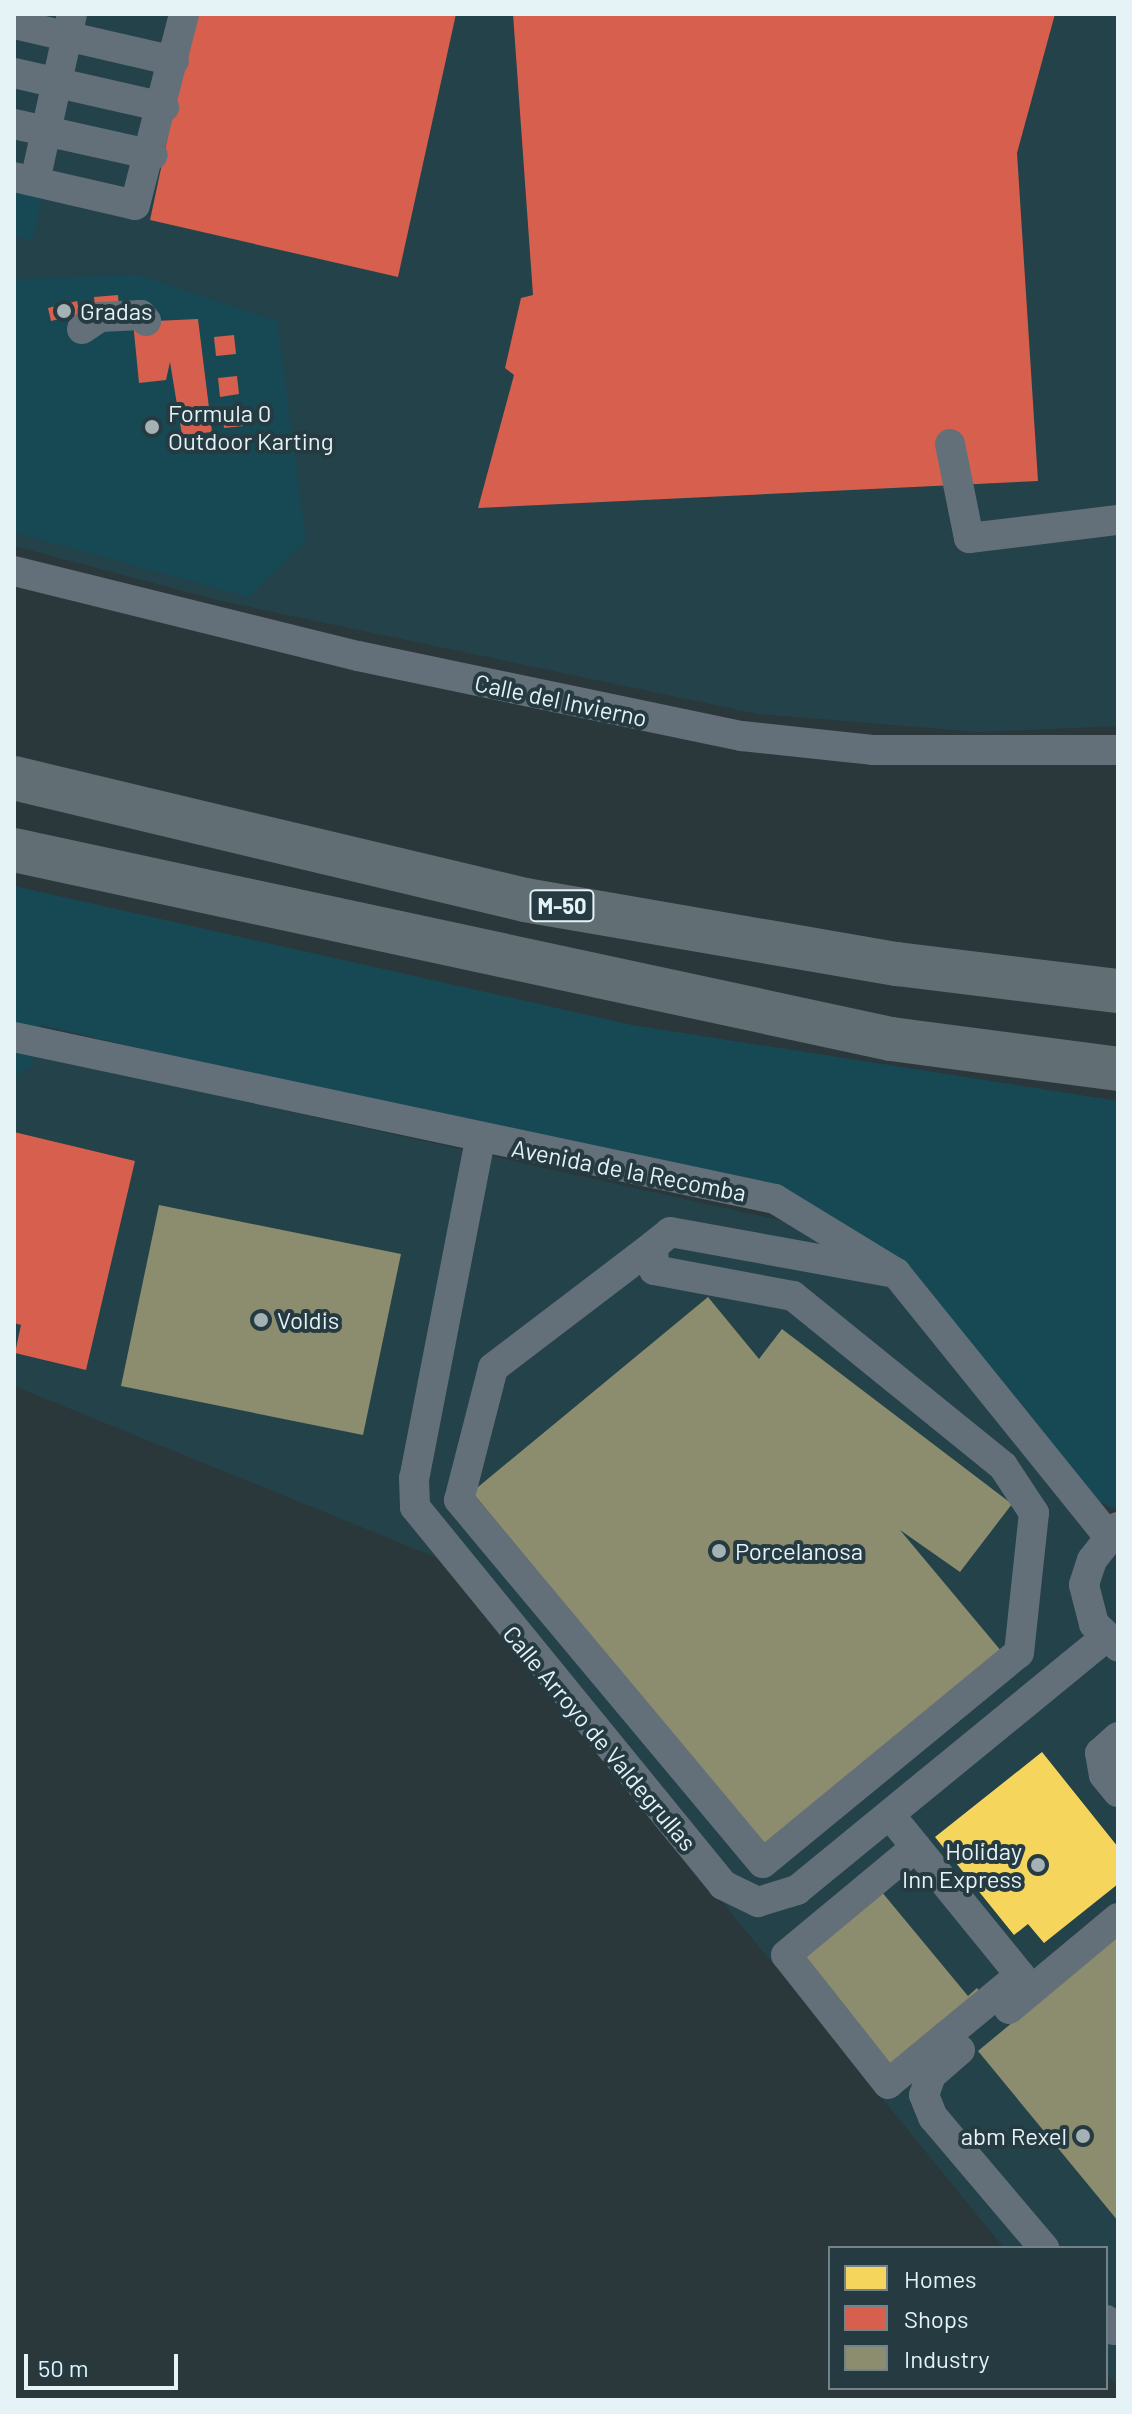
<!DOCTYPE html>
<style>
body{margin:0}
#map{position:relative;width:1132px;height:2414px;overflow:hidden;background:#2b383b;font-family:Barlow,sans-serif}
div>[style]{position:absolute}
.built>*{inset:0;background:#244249}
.green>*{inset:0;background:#174955}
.homes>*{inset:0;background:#f6d55c}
.shops>*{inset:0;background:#d6604d}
.industry>*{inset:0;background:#8c8c6e}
.minor>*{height:30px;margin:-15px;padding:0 15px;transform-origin:15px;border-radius:15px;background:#647079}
.highway>*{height:44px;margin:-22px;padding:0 22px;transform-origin:22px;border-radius:22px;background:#616e74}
.dots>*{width:22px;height:22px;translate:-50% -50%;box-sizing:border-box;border:4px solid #253b41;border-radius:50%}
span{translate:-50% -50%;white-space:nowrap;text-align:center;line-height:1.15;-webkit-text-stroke:8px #253b41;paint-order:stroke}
.shield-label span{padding:2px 6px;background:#253b41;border:2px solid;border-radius:6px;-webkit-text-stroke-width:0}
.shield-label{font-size:22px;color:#e5f2f6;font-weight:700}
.poi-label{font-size:24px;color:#e5f2f6}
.left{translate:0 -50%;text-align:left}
.right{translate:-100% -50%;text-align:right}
.street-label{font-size:24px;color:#e5f2f6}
.frame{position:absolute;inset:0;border:16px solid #e5f2f6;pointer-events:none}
.legend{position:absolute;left:828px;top:2246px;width:280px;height:144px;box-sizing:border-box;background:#253b41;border:2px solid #728489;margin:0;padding:10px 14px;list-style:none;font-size:24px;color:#e5f2f6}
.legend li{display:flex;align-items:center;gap:16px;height:40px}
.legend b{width:40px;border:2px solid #728489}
.scale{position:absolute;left:24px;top:2354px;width:154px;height:36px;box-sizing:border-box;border:4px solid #e5f2f6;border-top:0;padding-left:10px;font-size:24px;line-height:28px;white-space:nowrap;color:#e5f2f6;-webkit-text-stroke:6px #253b41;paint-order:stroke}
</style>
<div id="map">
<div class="built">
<div style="clip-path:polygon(14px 14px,1118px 14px,1118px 726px,979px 732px,758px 714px,221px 601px,14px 546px)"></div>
<div style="clip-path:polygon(35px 1055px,788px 1222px,882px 1278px,1074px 1513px,1118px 1514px,1118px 2387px,1106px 2373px,1106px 2248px,1004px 2248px,445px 1561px,14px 1386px,14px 1076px,32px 1067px)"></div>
</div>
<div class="green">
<div style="clip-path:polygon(14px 190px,42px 196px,33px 241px,14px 236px)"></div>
<div style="clip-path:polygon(138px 275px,277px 321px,306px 541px,249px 597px,14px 532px,14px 279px)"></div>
<div style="clip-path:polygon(14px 886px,632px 1025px,1118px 1101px,1118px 1510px,1093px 1499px,823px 1211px,41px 1025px,32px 1067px,14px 1076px)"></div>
</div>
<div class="homes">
<div style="clip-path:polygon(1042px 1752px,1118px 1847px,1118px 1884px,1044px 1943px,1028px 1924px,1014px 1935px,935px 1837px)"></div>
</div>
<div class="shops">
<div style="clip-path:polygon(194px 14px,456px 14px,398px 277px,150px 220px)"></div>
<div style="clip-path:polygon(513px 14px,1055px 14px,1017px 153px,1038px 481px,478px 508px,514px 375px,505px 368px,521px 298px,533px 295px)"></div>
<div style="clip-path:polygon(118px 295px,119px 306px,95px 308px,94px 297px)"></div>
<div style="clip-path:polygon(77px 301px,80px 314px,51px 321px,48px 308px)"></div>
<div style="clip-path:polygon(198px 319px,212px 432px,182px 435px,170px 362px,166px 380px,139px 383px,133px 322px)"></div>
<div style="clip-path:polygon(234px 335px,236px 354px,216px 356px,214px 337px)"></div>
<div style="clip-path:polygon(237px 376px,239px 394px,220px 397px,218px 378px)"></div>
<div style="clip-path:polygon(241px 407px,243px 426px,224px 428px,222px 409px)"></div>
<div style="clip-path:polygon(14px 1132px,135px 1161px,86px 1370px,15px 1353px,21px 1325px,14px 1323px)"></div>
</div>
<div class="industry">
<div style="clip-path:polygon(159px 1205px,401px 1254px,363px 1435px,121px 1386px)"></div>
<div style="clip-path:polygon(708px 1297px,759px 1359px,782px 1329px,1012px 1504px,960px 1572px,900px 1530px,1002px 1652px,765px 1847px,472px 1492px)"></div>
<div style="clip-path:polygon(881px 1891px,968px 1996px,977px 1988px,986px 1998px,893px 2074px,799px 1959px)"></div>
<div style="clip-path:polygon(1118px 1935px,1118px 2221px,978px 2051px)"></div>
</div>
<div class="minor">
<div style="left:14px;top:24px;width:164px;rotate:13deg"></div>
<div style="left:14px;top:73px;width:154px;rotate:12.8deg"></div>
<div style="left:14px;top:124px;width:142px;rotate:12.6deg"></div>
<div style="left:14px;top:177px;width:124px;rotate:13deg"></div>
<div style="left:135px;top:205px;width:197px;rotate:-75.6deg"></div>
<div style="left:35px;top:181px;width:171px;rotate:-77.5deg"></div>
<div style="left:82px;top:329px;width:22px;rotate:-34deg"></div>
<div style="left:100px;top:317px;width:41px;rotate:-2.8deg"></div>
<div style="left:141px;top:315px;width:8px;rotate:50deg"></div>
<div style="left:950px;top:444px;width:96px;rotate:78.6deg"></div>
<div style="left:969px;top:538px;width:150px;rotate:-6.9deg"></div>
<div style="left:14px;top:571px;width:354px;rotate:13.9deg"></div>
<div style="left:358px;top:656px;width:392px;rotate:11.8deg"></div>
<div style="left:742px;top:736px;width:131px;rotate:6.1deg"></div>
<div style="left:872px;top:750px;width:246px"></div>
<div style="left:14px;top:1037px;width:778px;rotate:12.02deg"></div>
<div style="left:775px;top:1199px;width:142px;rotate:31.4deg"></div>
<div style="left:896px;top:1273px;width:338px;rotate:51.1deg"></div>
<div style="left:480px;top:1140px;width:344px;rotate:101deg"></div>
<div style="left:414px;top:1478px;width:29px;rotate:88deg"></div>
<div style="left:415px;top:1507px;width:488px;rotate:50.8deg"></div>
<div style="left:723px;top:1885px;width:39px;rotate:26deg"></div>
<div style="left:758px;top:1902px;width:41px;rotate:-17.1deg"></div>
<div style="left:797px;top:1890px;width:398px;rotate:-39.3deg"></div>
<div style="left:653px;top:1246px;width:201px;rotate:142.7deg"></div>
<div style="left:493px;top:1368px;width:136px;rotate:104.4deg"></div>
<div style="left:459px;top:1500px;width:473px;rotate:50.1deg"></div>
<div style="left:763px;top:1863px;width:331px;rotate:-39.4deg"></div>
<div style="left:1019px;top:1653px;width:141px;rotate:-83.9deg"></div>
<div style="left:1034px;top:1513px;width:56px;rotate:-123.4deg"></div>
<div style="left:1003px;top:1466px;width:270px;rotate:-141deg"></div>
<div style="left:793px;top:1296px;width:141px;rotate:-169.4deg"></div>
<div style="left:654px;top:1270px;width:24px;rotate:-92deg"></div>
<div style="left:653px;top:1246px;width:22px;rotate:-39deg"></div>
<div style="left:670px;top:1232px;width:230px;rotate:10.3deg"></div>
<div style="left:1118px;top:1527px;width:42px;rotate:128.2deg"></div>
<div style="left:1092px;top:1560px;width:26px;rotate:108deg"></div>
<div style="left:1084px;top:1585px;width:40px;rotate:75.6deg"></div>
<div style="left:1094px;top:1624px;width:33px;rotate:43deg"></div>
<div style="left:1118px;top:1737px;width:24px;rotate:138deg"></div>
<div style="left:1100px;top:1753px;width:22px;rotate:80deg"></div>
<div style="left:1104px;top:1775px;width:22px;rotate:51deg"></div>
<div style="left:890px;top:1815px;width:206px;rotate:50.9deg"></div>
<div style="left:1020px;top:1975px;width:171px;rotate:140.5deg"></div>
<div style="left:888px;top:2084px;width:164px;rotate:-128.3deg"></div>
<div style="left:786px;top:1955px;width:169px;rotate:-39.7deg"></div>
<div style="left:1009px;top:2009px;width:142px;rotate:-39.9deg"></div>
<div style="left:960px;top:2050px;width:38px;rotate:139deg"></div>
<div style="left:931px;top:2075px;width:21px;rotate:109deg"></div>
<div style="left:924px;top:2095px;width:24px;rotate:68deg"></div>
<div style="left:933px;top:2117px;width:172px;rotate:49.7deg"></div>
<div style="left:1106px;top:2320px;width:13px;rotate:51deg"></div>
</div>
<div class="highway">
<div style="left:14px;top:778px;width:525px;rotate:13.43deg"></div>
<div style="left:525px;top:900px;width:377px;rotate:9.8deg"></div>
<div style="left:897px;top:964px;width:223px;rotate:7deg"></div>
<div style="left:14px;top:850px;width:897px;rotate:12.16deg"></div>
<div style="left:891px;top:1039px;width:229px;rotate:7.5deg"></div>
</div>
<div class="dots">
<div style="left:64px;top:311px;background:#a4b1b5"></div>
<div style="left:152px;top:427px;background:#a4b1b5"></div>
<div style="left:261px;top:1320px;background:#a4b1b5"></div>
<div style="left:719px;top:1551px;background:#a4b1b5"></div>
<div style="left:1038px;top:1865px;background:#a4b1b5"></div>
<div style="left:1083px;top:2136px;background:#a4b1b5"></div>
</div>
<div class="shield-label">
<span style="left:562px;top:906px">M-50</span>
</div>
<div class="poi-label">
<span class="left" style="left:80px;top:311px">Gradas</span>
<span class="left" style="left:168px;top:427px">Formula 0<br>Outdoor Karting</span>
<span class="left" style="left:277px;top:1320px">Voldis</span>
<span class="left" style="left:735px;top:1551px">Porcelanosa</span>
<span class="right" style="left:1022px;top:1865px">Holiday<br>Inn Express</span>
<span class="right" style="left:1067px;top:2136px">abm Rexel</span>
</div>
<div class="street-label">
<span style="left:561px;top:700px;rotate:12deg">Calle del Invierno</span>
<span style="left:629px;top:1170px;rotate:11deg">Avenida de la Recomba</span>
<span style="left:600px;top:1738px;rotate:50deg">Calle Arroyo de Valdegrullas</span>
</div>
<div class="frame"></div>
<ul class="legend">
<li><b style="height:22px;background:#f6d55c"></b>Homes</li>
<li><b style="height:22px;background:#d6604d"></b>Shops</li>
<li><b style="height:22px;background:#8c8c6e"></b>Industry</li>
</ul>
<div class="scale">50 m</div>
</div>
